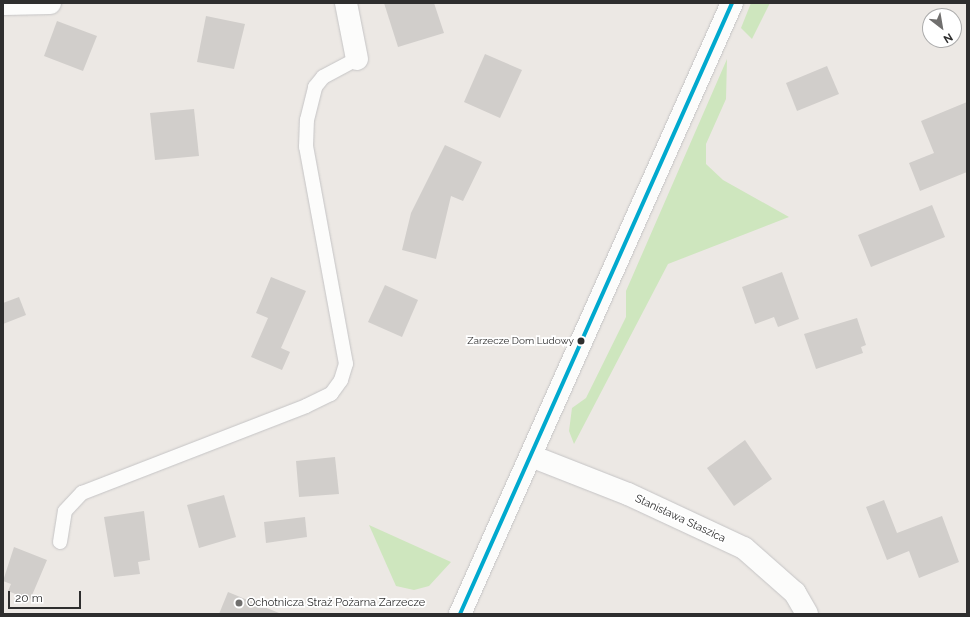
<!DOCTYPE html>
<meta charset="utf-8">
<style>
body{margin:0}
#map{position:relative;width:970px;height:617px;overflow:hidden;background:#ece8e4;font-family:Raleway,sans-serif}
div>[style]{position:absolute}
.green>*{inset:0;background:#cee6be}
.building>*{inset:0;background:#d1cecb}
.roads{filter:drop-shadow(0 0 1px #c5c4c5) drop-shadow(0 0 1px #c5c4c5)}
.service>*{height:14px;margin:-7px;padding:0 7px;transform-origin:7px;border-radius:7px;background:#fcfcfb}
.minor>*{height:22px;margin:-11px;padding:0 11px;transform-origin:11px;border-radius:11px;background:#fcfcfb}
.tertiary>*{height:22px;margin:-11px;padding:0 11px;transform-origin:11px;border-radius:11px;background:#fcfcfb}
.bus-1>*{height:4px;margin:-2px;padding:0 2px;transform-origin:2px;border-radius:2px;background:#00a9ce}
.dots>*{width:11px;height:11px;translate:-50% -50%;box-sizing:border-box;border:2px solid #fff;border-radius:50%}
span{translate:-50% -50%;white-space:nowrap;text-align:center;line-height:1.15;-webkit-text-stroke:3.5px #fff;paint-order:stroke}
.bus-label{font-size:10px;color:#2e2e2e}
.right{translate:-100% -50%;text-align:right}
.street-label{font-size:11px;color:#2e2e2e}
.poi-label{font-size:11px;color:#2e2e2e}
.left{translate:0 -50%;text-align:left}
.frame{position:absolute;inset:0;border:4px solid #2e2e2e;pointer-events:none}
.north{position:absolute;left:922px;top:8px;width:40px;height:40px;box-sizing:border-box;background:#fff;border:1px solid #ababab;border-radius:50%;rotate:149deg;font-size:11px;font-weight:700;line-height:16px;text-align:center;color:#2e2e2e}
.north::after{content:'';display:block;margin:auto;width:14px;height:18px;background:#706f6e;clip-path:polygon(50% 0,100% 100%,50% 72%,0 100%)}
.scale{position:absolute;left:8px;top:591px;width:73px;height:18px;box-sizing:border-box;border:2px solid #2e2e2e;border-top:0;padding-left:5px;font-size:12px;line-height:14px;white-space:nowrap;color:#2e2e2e;-webkit-text-stroke:3px #fff;paint-order:stroke}
</style>
<div id="map">
<div class="green">
<div style="clip-path:polygon(751px 3px,770px 3px,752px 39px,741px 28px)"></div>
<div style="clip-path:polygon(727px 59px,726px 99px,706px 144px,706px 164px,723px 180px,789px 217px,668px 264px,574px 444px,569px 431px,572px 408px,586px 398px,626px 317px,626px 291px)"></div>
<div style="clip-path:polygon(369px 525px,451px 562px,429px 586px,414px 590px,396px 586px)"></div>
</div>
<div class="building">
<div style="clip-path:polygon(384px 3px,434px 3px,444px 33px,398px 47px)"></div>
<div style="clip-path:polygon(206px 16px,245px 24px,234px 69px,197px 62px)"></div>
<div style="clip-path:polygon(57px 21px,97px 36px,83px 71px,44px 56px)"></div>
<div style="clip-path:polygon(485px 54px,522px 70px,500px 118px,464px 102px)"></div>
<div style="clip-path:polygon(827px 66px,839px 94px,797px 111px,786px 83px)"></div>
<div style="clip-path:polygon(967px 102px,967px 172px,920px 191px,909px 163px,934px 153px,921px 121px)"></div>
<div style="clip-path:polygon(194px 109px,199px 156px,155px 160px,150px 113px)"></div>
<div style="clip-path:polygon(445px 145px,482px 162px,463px 201px,451px 196px,436px 259px,402px 250px,411px 213px)"></div>
<div style="clip-path:polygon(932px 205px,945px 237px,871px 267px,858px 235px)"></div>
<div style="clip-path:polygon(782px 272px,799px 319px,778px 327px,774px 317px,755px 324px,742px 287px)"></div>
<div style="clip-path:polygon(271px 277px,306px 291px,281px 348px,290px 352px,282px 370px,251px 357px,268px 318px,256px 313px)"></div>
<div style="clip-path:polygon(385px 285px,418px 300px,402px 337px,368px 322px)"></div>
<div style="clip-path:polygon(19px 297px,26px 315px,3px 324px,3px 303px)"></div>
<div style="clip-path:polygon(857px 318px,866px 345px,861px 347px,863px 353px,816px 369px,804px 334px)"></div>
<div style="clip-path:polygon(745px 440px,772px 479px,734px 506px,707px 468px)"></div>
<div style="clip-path:polygon(335px 457px,339px 494px,299px 497px,296px 461px)"></div>
<div style="clip-path:polygon(224px 495px,236px 537px,199px 548px,187px 505px)"></div>
<div style="clip-path:polygon(884px 500px,897px 533px,942px 516px,959px 562px,919px 578px,909px 551px,887px 560px,866px 507px)"></div>
<div style="clip-path:polygon(144px 511px,150px 560px,138px 562px,140px 574px,114px 577px,104px 517px)"></div>
<div style="clip-path:polygon(305px 517px,307px 537px,266px 543px,264px 522px)"></div>
<div style="clip-path:polygon(14px 547px,47px 560px,30px 600px,8px 591px,11px 584px,3px 581px)"></div>
<div style="clip-path:polygon(228px 592px,279px 613px,279px 614px,219px 614px)"></div>
</div>
<div class="roads">
<div class="service">
<div style="left:60px;top:542px;width:31px;rotate:-81deg"></div>
<div style="left:65px;top:511px;width:25px;rotate:-47deg"></div>
<div style="left:82px;top:493px;width:240px;rotate:-21.2deg"></div>
<div style="left:306px;top:406px;width:28px;rotate:-26deg"></div>
<div style="left:331px;top:394px;width:17px;rotate:-54deg"></div>
<div style="left:341px;top:380px;width:17px;rotate:-73deg"></div>
<div style="left:346px;top:364px;width:221px;rotate:-100.4deg"></div>
<div style="left:306px;top:147px;width:27px;rotate:-88deg"></div>
<div style="left:307px;top:120px;width:34px;rotate:-76deg"></div>
<div style="left:315px;top:87px;width:13px;rotate:-51deg"></div>
<div style="left:323px;top:77px;width:38px;rotate:-28deg"></div>
</div>
<div class="minor">
<div style="left:346px;top:3px;width:57px;rotate:78.9deg"></div>
<div style="left:3px;top:4px;width:47px;rotate:-1.2deg"></div>
<div style="left:531px;top:456px;width:104px;rotate:21.4deg"></div>
<div style="left:628px;top:494px;width:128px;rotate:25deg"></div>
<div style="left:744px;top:548px;width:68px;rotate:41.4deg"></div>
<div style="left:795px;top:593px;width:24px;rotate:60deg"></div>
</div>
<div class="tertiary">
<div style="left:460px;top:614px;width:669px;rotate:-66deg"></div>
</div>
</div>
<div class="bus-1">
<div style="left:460px;top:614px;width:669px;rotate:-66deg"></div>
</div>
<div class="dots">
<div style="left:581px;top:341px;background:#2e2e2e"></div>
<div style="left:239px;top:603px;background:#706f6e"></div>
</div>
<div class="bus-label">
<span class="right" style="left:574px;top:341px">Zarzecze Dom Ludowy</span>
</div>
<div class="street-label">
<span style="left:680px;top:519px;rotate:25deg">Stanisława Staszica</span>
</div>
<div class="poi-label">
<span class="left" style="left:247px;top:603px">Ochotnicza Straż Pożarna Zarzecze</span>
</div>
<div class="frame"></div>
<div class="north">N</div>
<div class="scale">20 m</div>
</div>
